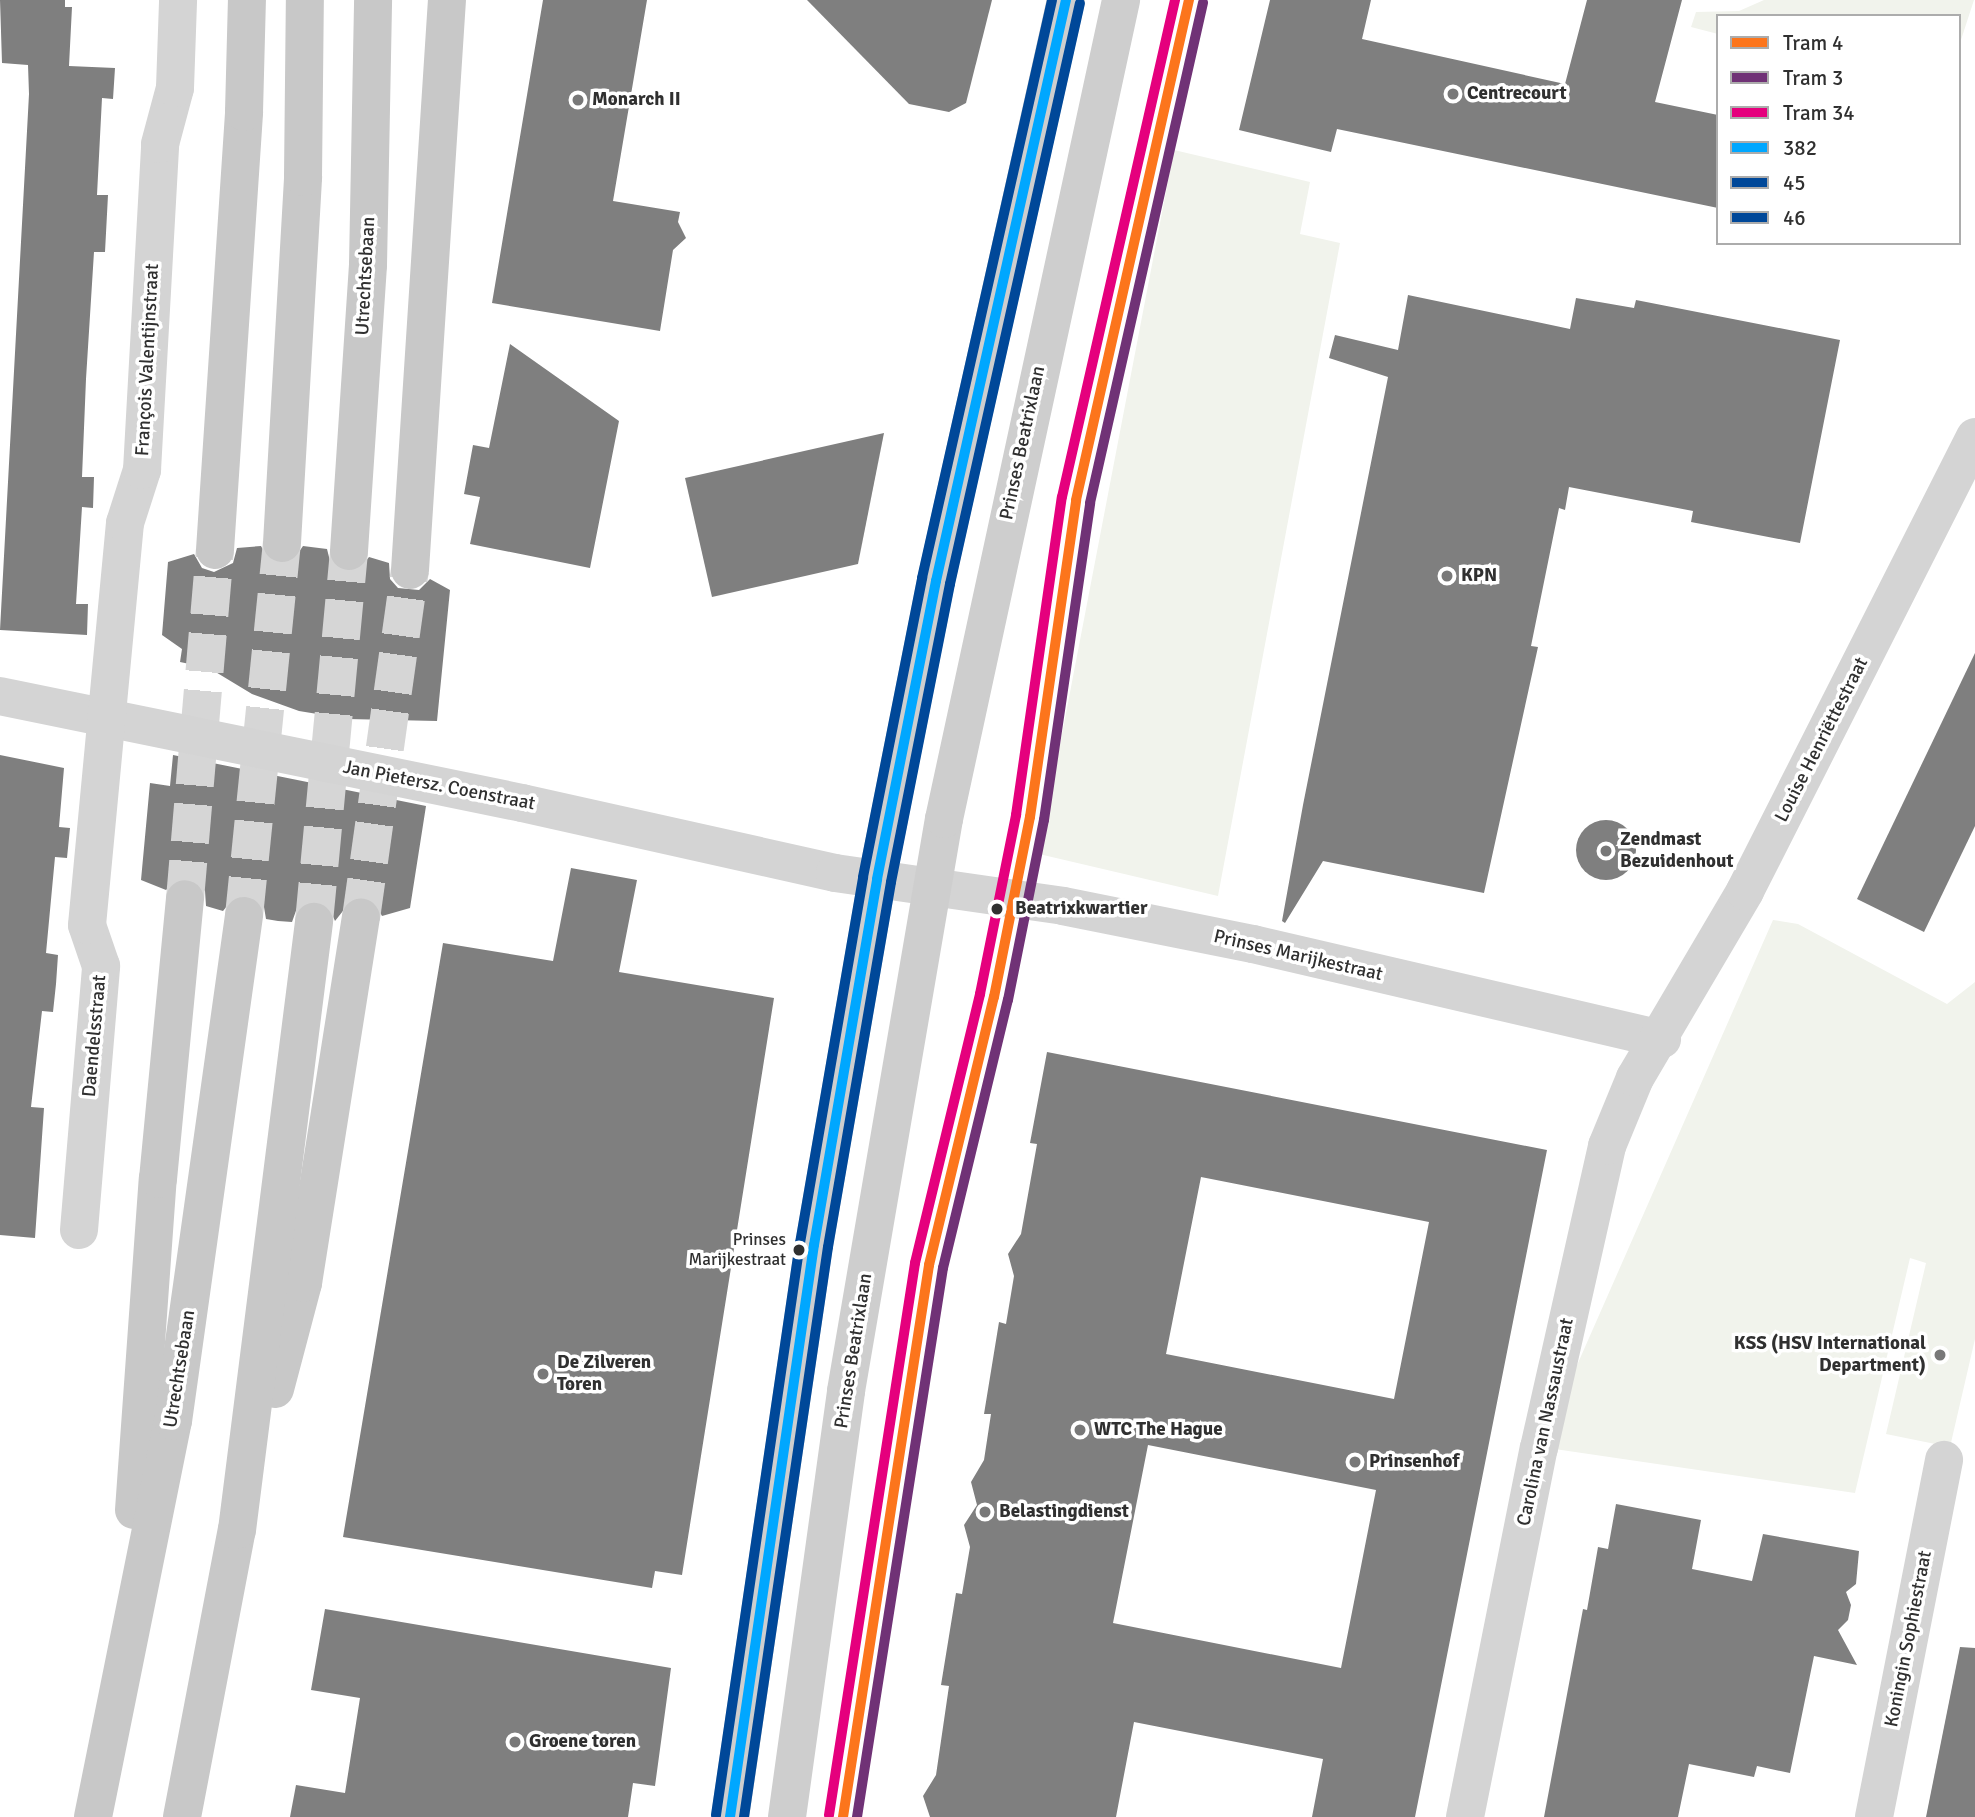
<!DOCTYPE html>
<meta charset="utf-8">
<style>
body{margin:0}
#map{position:relative;width:1975px;height:1817px;overflow:hidden;background:#fff;font-family:Signika,sans-serif}
div>[style]{position:absolute}
.green>*{inset:0;background:#f1f3ec}
.building>*{inset:0;background:#7f7f7f}
.round{border-radius:50%}
.primary-tunnel>*{height:38px;margin-top:-19px;transform-origin:0;background:repeating-linear-gradient(90deg,#d6d6d6 0 38px,transparent 0 57px)}
.street>*{height:38px;margin:-19px;padding:0 19px;transform-origin:19px;border-radius:19px;background:#d4d4d4}
.secondary>*{height:38px;margin:-19px;padding:0 19px;transform-origin:19px;border-radius:19px;background:#cecece}
.primary>*{height:38px;margin:-19px;padding:0 19px;transform-origin:19px;border-radius:19px;background:#c8c8c8}
.bus-1>*{height:10px;margin:-5px;padding:0 5px;transform-origin:5px;border-radius:5px;background:#00a7ff}
.bus-2>*{height:10px;margin:-5px;padding:0 5px;transform-origin:5px;border-radius:5px;background:#004899}
.bus-3>*{height:10px;margin:-5px;padding:0 5px;transform-origin:5px;border-radius:5px;background:#004899}
.tram-1>*{height:10px;margin:-5px;padding:0 5px;transform-origin:5px;border-radius:5px;background:#fc751c}
.tram-2>*{height:10px;margin:-5px;padding:0 5px;transform-origin:5px;border-radius:5px;background:#703276}
.tram-3>*{height:10px;margin:-5px;padding:0 5px;transform-origin:5px;border-radius:5px;background:#e5007d}
.dots>*{width:19px;height:19px;translate:-50% -50%;box-sizing:border-box;border:4px solid #fff;border-radius:50%}
span{translate:-50% -50%;white-space:nowrap;text-align:center;line-height:1.15;-webkit-text-stroke:7px #fff;paint-order:stroke}
.bus-label{font-size:17px;color:#303030}
.right{translate:-100% -50%;text-align:right}
.poi-label{font-size:19px;color:#303030;font-weight:700}
.left{translate:0 -50%;text-align:left}
.street-label{font-size:19px;color:#303030}
.stop-label{font-size:19px;color:#303030;font-weight:700}
.legend{position:absolute;left:1716px;top:14px;width:245px;height:231px;box-sizing:border-box;background:#fff;border:2px solid #acacac;margin:0;padding:9px 12px;list-style:none;font-size:21px;color:#303030}
.legend li{display:flex;align-items:center;gap:14px;height:35px}
.legend b{width:35px;border:2px solid #acacac}
</style>
<div id="map">
<div class="green">
<div style="clip-path:polygon(1764px 0,1974px 0,1959px 46px,1959px 16px,1718px 16px,1718px 34px,1691px 27px,1696px 12px,1739px 11px)"></div>
<div style="clip-path:polygon(1174px 150px,1310px 182px,1300px 234px,1340px 243px,1218px 896px,1039px 854px)"></div>
<div style="clip-path:polygon(1773px 920px,1798px 924px,1947px 1004px,1975px 982px,1975px 1339px,1950px 1447px,1886px 1434px,1926px 1263px,1910px 1258px,1855px 1493px,1541px 1447px)"></div>
</div>
<div class="building">
<div style="clip-path:polygon(0 0,65px 0,65px 7px,72px 7px,69px 66px,115px 68px,113px 99px,102px 98px,97px 195px,108px 195px,105px 252px,94px 252px,86px 379px,82px 477px,94px 477px,93px 508px,82px 507px,76px 604px,88px 604px,87px 635px,0 630px,29px 94px,28px 65px,2px 63px)"></div>
<div style="clip-path:polygon(543px 0,647px 0,613px 201px,680px 212px,678px 222px,686px 238px,673px 250px,660px 331px,492px 303px)"></div>
<div style="clip-path:polygon(807px 0,992px 0,966px 103px,949px 112px,909px 104px)"></div>
<div style="clip-path:polygon(1270px 0,1371px 0,1362px 39px,1565px 84px,1587px 0,1682px 0,1655px 102px,1718px 115px,1718px 208px,1337px 129px,1331px 152px,1239px 130px)"></div>
<div style="clip-path:polygon(1408px 295px,1570px 329px,1576px 298px,1634px 308px,1636px 300px,1840px 340px,1800px 543px,1691px 522px,1693px 511px,1569px 487px,1565px 510px,1559px 508px,1531px 646px,1538px 647px,1484px 893px,1323px 861px,1285px 923px,1282px 921px,1303px 805px,1388px 377px,1329px 358px,1335px 335px,1398px 350px)"></div>
<div style="clip-path:polygon(510px 344px,619px 421px,590px 568px,470px 544px,480px 497px,464px 494px,473px 445px,489px 448px)"></div>
<div style="clip-path:polygon(884px 433px,858px 564px,712px 597px,685px 478px)"></div>
<div style="clip-path:polygon(261px 546px,269px 561px,281px 565px,292px 562px,303px 546px,327px 549px,330px 561px,347px 573px,359px 570px,369px 557px,389px 563px,390px 579px,398px 588px,419px 590px,430px 579px,450px 590px,437px 721px,348px 719px,299px 711px,252px 694px,209px 668px,180px 662px,182px 649px,162px 635px,168px 562px,194px 554px,202px 568px,214px 572px,233px 563px,237px 548px)"></div>
<div style="clip-path:polygon(1975px 653px,1975px 826px,1924px 932px,1857px 899px)"></div>
<div style="clip-path:polygon(0 755px,64px 768px,59px 827px,70px 828px,67px 858px,55px 857px,46px 953px,58px 955px,56px 984px,53px 1012px,42px 1011px,31px 1107px,44px 1108px,35px 1238px,0 1235px)"></div>
<div style="clip-path:polygon(173px 755px,426px 806px,410px 908px,382px 916px,374px 901px,354px 897px,335px 921px,328px 905px,316px 900px,297px 908px,292px 922px,278px 921px,266px 919px,264px 907px,248px 895px,235px 896px,223px 911px,206px 906px,205px 891px,197px 881px,177px 879px,166px 890px,141px 880px,150px 783px,170px 786px)"></div>
<div class="round" style="left:1576px;top:820px;width:60px;height:60px"></div>
<div style="clip-path:polygon(571px 868px,637px 880px,619px 972px,774px 998px,682px 1575px,655px 1571px,652px 1588px,343px 1537px,443px 943px,553px 961px)"></div>
<div style="clip-path:polygon(evenodd,1047px 1052px,1547px 1150px,1415px 1817px,1312px 1817px,1323px 1759px,1134px 1722px,1116px 1817px,930px 1817px,923px 1796px,936px 1775px,949px 1686px,941px 1685px,956px 1593px,962px 1594px,970px 1547px,964px 1525px,977px 1505px,971px 1482px,984px 1460px,991px 1414px,984px 1414px,999px 1322px,1006px 1324px,1014px 1276px,1008px 1254px,1021px 1234px,1037px 1144px,1030px 1143px,1047px 1052px,1201px 1177px,1429px 1222px,1394px 1399px,1166px 1354px,1201px 1177px,1047px 1052px,1148px 1445px,1376px 1490px,1341px 1668px,1113px 1623px,1148px 1445px)"></div>
<div style="clip-path:polygon(1616px 1504px,1701px 1520px,1692px 1569px,1752px 1581px,1763px 1534px,1859px 1551px,1856px 1584px,1846px 1592px,1851px 1605px,1848px 1620px,1838px 1630px,1857px 1665px,1814px 1656px,1790px 1773px,1757px 1766px,1754px 1777px,1689px 1764px,1678px 1817px,1544px 1817px,1583px 1609px,1587px 1610px,1598px 1547px,1608px 1549px)"></div>
<div style="clip-path:polygon(325px 1609px,671px 1668px,655px 1786px,633px 1783px,628px 1817px,290px 1817px,296px 1785px,345px 1793px,360px 1698px,311px 1690px)"></div>
<div style="clip-path:polygon(1960px 1647px,1975px 1648px,1975px 1817px,1926px 1817px)"></div>
</div>
<div class="primary-tunnel">
<div style="left:185px;top:899px;width:350px;rotate:-85.1deg"></div>
<div style="left:244px;top:916px;width:375px;rotate:-84.2deg"></div>
<div style="left:361px;top:918px;width:351px;rotate:-82deg"></div>
<div style="left:314px;top:922px;width:373px;rotate:-84.6deg"></div>
</div>
<div class="street">
<div style="left:0;top:696px;width:533px;rotate:11.58deg"></div>
<div style="left:522px;top:803px;width:321px;rotate:12.6deg"></div>
<div style="left:835px;top:873px;width:230px;rotate:8.2deg"></div>
<div style="left:1063px;top:906px;width:194px;rotate:11.3deg"></div>
<div style="left:1253px;top:944px;width:420px;rotate:13.1deg"></div>
<div style="left:79px;top:1230px;width:265px;rotate:-85.2deg"></div>
<div style="left:101px;top:966px;width:43px;rotate:-108.9deg"></div>
<div style="left:87px;top:925px;width:404px;rotate:-84.6deg"></div>
<div style="left:125px;top:523px;width:56px;rotate:-72.2deg"></div>
<div style="left:142px;top:470px;width:326px;rotate:-86.8deg"></div>
<div style="left:160px;top:144px;width:58px;rotate:-75deg"></div>
<div style="left:175px;top:88px;width:88px;rotate:-88deg"></div>
<div style="left:1465px;top:1817px;width:376px;rotate:-78.7deg"></div>
<div style="left:1539px;top:1448px;width:310px;rotate:-77.3deg"></div>
<div style="left:1607px;top:1146px;width:74px;rotate:-67.6deg"></div>
<div style="left:1635px;top:1078px;width:217px;rotate:-59.5deg"></div>
<div style="left:1745px;top:891px;width:509px;rotate:-63.13deg"></div>
<div style="left:1874px;top:1817px;width:364px;rotate:-78.9deg"></div>
</div>
<div class="secondary">
<div style="left:730px;top:1817px;width:578px;rotate:-81.65deg"></div>
<div style="left:814px;top:1245px;width:371px;rotate:-80.2deg"></div>
<div style="left:877px;top:879px;width:304px;rotate:-78.8deg"></div>
<div style="left:936px;top:581px;width:595px;rotate:-77.39deg"></div>
<div style="left:787px;top:1817px;width:430px;rotate:-82.1deg"></div>
<div style="left:846px;top:1391px;width:580px;rotate:-80.28deg"></div>
<div style="left:944px;top:819px;width:838px;rotate:-77.8deg"></div>
</div>
<div class="primary">
<div style="left:282px;top:543px;width:367px;rotate:-86.7deg"></div>
<div style="left:303px;top:177px;width:177px;rotate:-89.4deg"></div>
<div style="left:215px;top:550px;width:439px;rotate:-86.2deg"></div>
<div style="left:244px;top:112px;width:112px;rotate:-88.5deg"></div>
<div style="left:349px;top:551px;width:287px;rotate:-86.2deg"></div>
<div style="left:368px;top:265px;width:265px;rotate:-88.9deg"></div>
<div style="left:410px;top:570px;width:571px;rotate:-86.29deg"></div>
<div style="left:275px;top:1389px;width:110px;rotate:-75.2deg"></div>
<div style="left:303px;top:1283px;width:370px;rotate:-81deg"></div>
<div style="left:134px;top:1510px;width:332px;rotate:-85.9deg"></div>
<div style="left:158px;top:1179px;width:281px;rotate:-84.5deg"></div>
<div style="left:93px;top:1817px;width:404px;rotate:-78.6deg"></div>
<div style="left:173px;top:1421px;width:510px;rotate:-82deg"></div>
<div style="left:182px;top:1817px;width:292px;rotate:-79.2deg"></div>
<div style="left:237px;top:1530px;width:613px;rotate:-82.78deg"></div>
</div>
<div class="bus-1">
<div style="left:730px;top:1817px;width:578px;rotate:-81.65deg"></div>
<div style="left:814px;top:1245px;width:371px;rotate:-80.2deg"></div>
<div style="left:877px;top:879px;width:304px;rotate:-78.8deg"></div>
<div style="left:936px;top:581px;width:595px;rotate:-77.39deg"></div>
</div>
<div class="bus-2">
<div style="left:744px;top:1817px;width:576px;rotate:-81.62deg"></div>
<div style="left:828px;top:1247px;width:370px;rotate:-80.2deg"></div>
<div style="left:891px;top:882px;width:304px;rotate:-78.8deg"></div>
<div style="left:950px;top:584px;width:595px;rotate:-77.39deg"></div>
</div>
<div class="bus-3">
<div style="left:716px;top:1815px;width:578px;rotate:-81.65deg"></div>
<div style="left:800px;top:1243px;width:371px;rotate:-80.2deg"></div>
<div style="left:863px;top:877px;width:305px;rotate:-78.8deg"></div>
<div style="left:922px;top:578px;width:592px;rotate:-77.32deg"></div>
</div>
<div class="tram-1">
<div style="left:843px;top:1817px;width:559px;rotate:-81.14deg"></div>
<div style="left:929px;top:1265px;width:276px;rotate:-76.4deg"></div>
<div style="left:994px;top:997px;width:184px;rotate:-78.7deg"></div>
<div style="left:1030px;top:817px;width:320px;rotate:-81.7deg"></div>
<div style="left:1076px;top:500px;width:513px;rotate:-77.27deg"></div>
</div>
<div class="tram-2">
<div style="left:857px;top:1817px;width:556px;rotate:-81.1deg"></div>
<div style="left:943px;top:1268px;width:276px;rotate:-76.4deg"></div>
<div style="left:1008px;top:1000px;width:184px;rotate:-78.7deg"></div>
<div style="left:1044px;top:820px;width:320px;rotate:-81.7deg"></div>
<div style="left:1090px;top:503px;width:513px;rotate:-77.27deg"></div>
</div>
<div class="tram-3">
<div style="left:829px;top:1815px;width:559px;rotate:-81.14deg"></div>
<div style="left:915px;top:1263px;width:277px;rotate:-76.4deg"></div>
<div style="left:980px;top:994px;width:183px;rotate:-78.6deg"></div>
<div style="left:1016px;top:815px;width:321px;rotate:-81.8deg"></div>
<div style="left:1062px;top:497px;width:510px;rotate:-77.19deg"></div>
</div>
<div class="dots">
<div style="left:1453px;top:94px;background:#787878"></div>
<div style="left:578px;top:100px;background:#787878"></div>
<div style="left:1447px;top:576px;background:#787878"></div>
<div style="left:1606px;top:851px;background:#787878"></div>
<div style="left:997px;top:909px;background:#303030"></div>
<div style="left:799px;top:1250px;background:#303030"></div>
<div style="left:1940px;top:1355px;background:#787878"></div>
<div style="left:543px;top:1374px;background:#787878"></div>
<div style="left:1080px;top:1430px;background:#787878"></div>
<div style="left:1355px;top:1462px;background:#787878"></div>
<div style="left:985px;top:1512px;background:#787878"></div>
<div style="left:515px;top:1742px;background:#787878"></div>
</div>
<div class="bus-label">
<span class="right" style="left:786px;top:1250px">Prinses<br>Marijkestraat</span>
</div>
<div class="poi-label">
<span class="left" style="left:1467px;top:94px">Centrecourt</span>
<span class="left" style="left:592px;top:100px">Monarch II</span>
<span class="left" style="left:1461px;top:576px">KPN</span>
<span class="left" style="left:1620px;top:851px">Zendmast<br>Bezuidenhout</span>
<span class="right" style="left:1926px;top:1355px">KSS (HSV International<br>Department)</span>
<span class="left" style="left:557px;top:1374px">De Zilveren<br>Toren</span>
<span class="left" style="left:1094px;top:1430px">WTC The Hague</span>
<span class="left" style="left:1369px;top:1462px">Prinsenhof</span>
<span class="left" style="left:999px;top:1512px">Belastingdienst</span>
<span class="left" style="left:529px;top:1742px">Groene toren</span>
</div>
<div class="street-label">
<span style="left:366px;top:276px;rotate:-87deg">Utrechtsebaan</span>
<span style="left:148px;top:360px;rotate:-87deg">François Valentijnstraat</span>
<span style="left:1023px;top:443px;rotate:-78deg">Prinses Beatrixlaan</span>
<span style="left:1822px;top:740px;rotate:-63deg">Louise Henriëttestraat</span>
<span style="left:439px;top:786px;rotate:11deg">Jan Pietersz. Coenstraat</span>
<span style="left:1298px;top:956px;rotate:13deg">Prinses Marijkestraat</span>
<span style="left:95px;top:1036px;rotate:-85deg">Daendelsstraat</span>
<span style="left:854px;top:1351px;rotate:-81deg">Prinses Beatrixlaan</span>
<span style="left:180px;top:1369px;rotate:-81deg">Utrechtsebaan</span>
<span style="left:1546px;top:1422px;rotate:-78deg">Carolina van Nassaustraat</span>
<span style="left:1909px;top:1639px;rotate:-79deg">Koningin Sophiestraat</span>
</div>
<div class="stop-label">
<span class="left" style="left:1015px;top:909px">Beatrixkwartier</span>
</div>
<ul class="legend">
<li><b style="height:9px;background:#fc751c"></b>Tram 4</li>
<li><b style="height:9px;background:#703276"></b>Tram 3</li>
<li><b style="height:9px;background:#e5007d"></b>Tram 34</li>
<li><b style="height:9px;background:#00a7ff"></b>382</li>
<li><b style="height:9px;background:#004899"></b>45</li>
<li><b style="height:9px;background:#004899"></b>46</li>
</ul>
</div>
